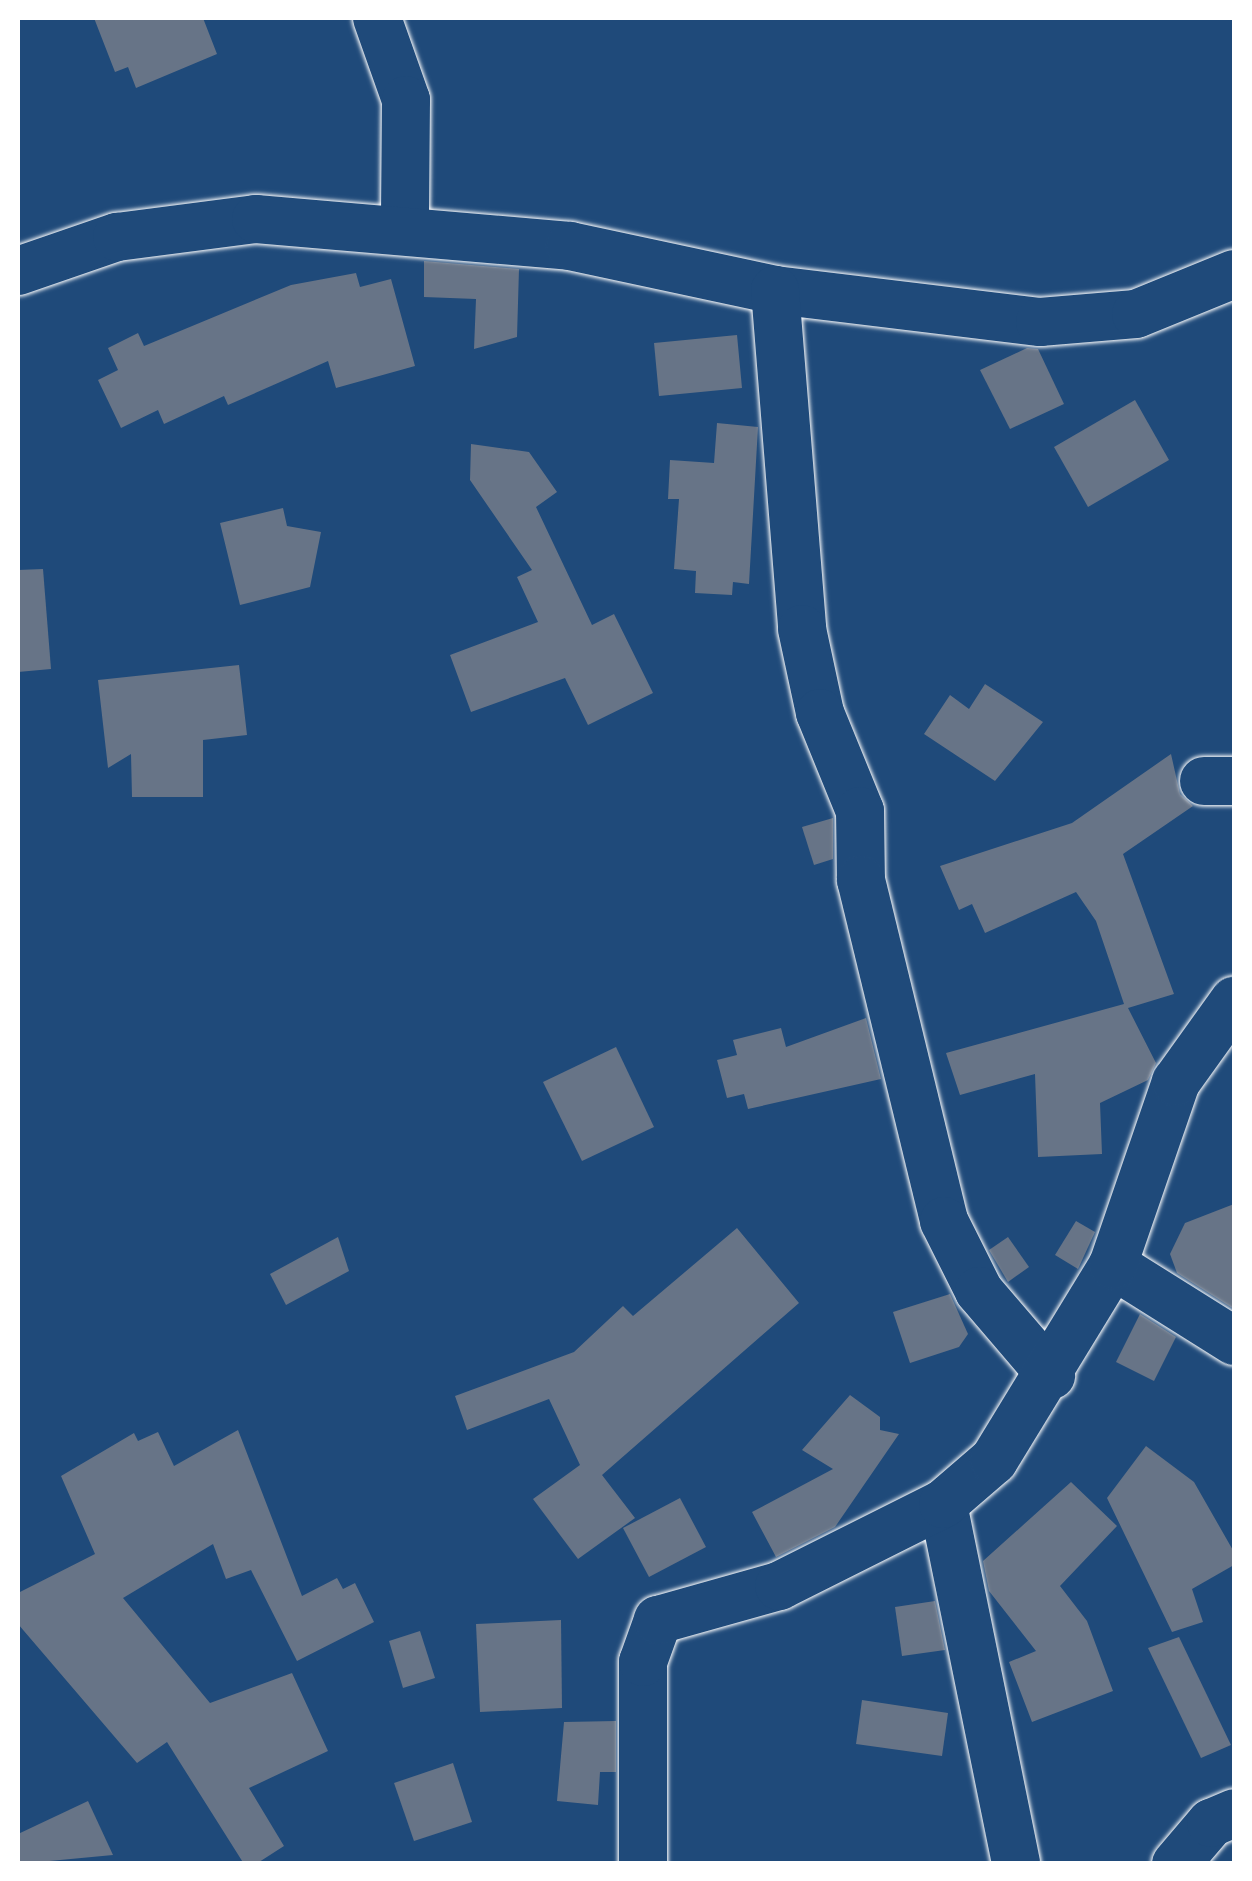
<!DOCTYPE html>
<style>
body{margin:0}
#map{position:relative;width:1252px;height:1881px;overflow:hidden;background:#1f4a7a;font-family:Sriracha,sans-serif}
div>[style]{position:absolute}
.building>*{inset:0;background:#677487}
.roads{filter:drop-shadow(0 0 2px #fff) drop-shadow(0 0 2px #fff)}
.minor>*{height:48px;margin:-24px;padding:0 24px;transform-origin:24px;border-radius:24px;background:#1f4a7a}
span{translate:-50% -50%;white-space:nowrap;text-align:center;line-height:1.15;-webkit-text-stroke:9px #1f4a7a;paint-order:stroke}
.frame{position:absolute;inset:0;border:20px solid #fff;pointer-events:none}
</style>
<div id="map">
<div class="building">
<div style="clip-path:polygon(94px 18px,203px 18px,217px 54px,136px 88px,128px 67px,115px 72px)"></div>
<div style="clip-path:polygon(424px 261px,519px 269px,517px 337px,474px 349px,476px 299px,424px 297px)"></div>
<div style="clip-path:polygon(356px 273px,360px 287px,391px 279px,415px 366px,336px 388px,328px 361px,228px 405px,224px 396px,164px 424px,158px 410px,121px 428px,98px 380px,118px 370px,108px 348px,138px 333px,144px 346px,291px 285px)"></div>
<div style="clip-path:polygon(737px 335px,742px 388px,659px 396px,654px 343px)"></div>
<div style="clip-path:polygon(1027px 348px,1038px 349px,1064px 404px,1010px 429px,980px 370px)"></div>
<div style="clip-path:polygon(1135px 400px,1169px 460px,1088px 507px,1054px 447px)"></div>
<div style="clip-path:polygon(717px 423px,758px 427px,749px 584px,733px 582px,732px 595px,695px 593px,696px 571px,674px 569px,679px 499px,668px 499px,670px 460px,714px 463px)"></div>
<div style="clip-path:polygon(471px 444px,529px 452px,557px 492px,536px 507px,592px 625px,614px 614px,653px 693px,588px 725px,565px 678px,471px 712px,450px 655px,538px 622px,517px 577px,532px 570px,470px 480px)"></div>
<div style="clip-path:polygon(283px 508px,287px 526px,321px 532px,310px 587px,240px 605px,220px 523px)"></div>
<div style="clip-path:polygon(43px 569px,51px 669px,18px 672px,18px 570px)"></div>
<div style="clip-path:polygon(239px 665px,247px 735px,203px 740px,203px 797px,132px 797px,131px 754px,108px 768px,98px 680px)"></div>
<div style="clip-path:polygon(985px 684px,1043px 722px,995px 781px,924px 734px,950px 695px,969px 709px)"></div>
<div style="clip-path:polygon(1171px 754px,1180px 794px,1193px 806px,1123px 854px,1174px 994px,1128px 1008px,1156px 1063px,1148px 1080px,1100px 1103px,1102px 1154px,1038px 1157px,1035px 1074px,960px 1095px,946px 1053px,1124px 1004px,1096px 921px,1076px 892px,985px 933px,972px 904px,959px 910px,940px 866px,1072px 823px)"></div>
<div style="clip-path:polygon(833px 818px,833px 859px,814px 865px,802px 827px)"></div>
<div style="clip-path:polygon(866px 1018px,881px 1079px,748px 1109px,744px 1094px,727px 1098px,717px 1060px,737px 1055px,733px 1040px,781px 1028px,786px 1047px)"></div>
<div style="clip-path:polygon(616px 1047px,654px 1127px,582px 1161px,543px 1082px)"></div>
<div style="clip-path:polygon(1234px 1204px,1234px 1309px,1177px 1273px,1170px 1254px,1185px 1223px)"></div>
<div style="clip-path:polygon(1076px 1221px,1095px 1232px,1078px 1269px,1055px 1255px)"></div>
<div style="clip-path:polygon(737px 1228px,799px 1303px,602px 1475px,635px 1518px,578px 1559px,533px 1499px,580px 1465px,549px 1399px,467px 1430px,455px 1396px,574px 1352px,623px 1306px,633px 1316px)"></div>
<div style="clip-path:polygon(338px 1237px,349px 1271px,286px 1305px,270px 1274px)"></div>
<div style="clip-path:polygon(1008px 1237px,1029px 1267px,1008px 1282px,989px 1250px)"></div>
<div style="clip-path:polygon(950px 1294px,968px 1334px,959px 1347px,910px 1363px,893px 1312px)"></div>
<div style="clip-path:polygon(1140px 1314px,1176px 1337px,1154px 1381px,1116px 1362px)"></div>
<div style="clip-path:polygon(850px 1395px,880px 1417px,880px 1430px,899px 1434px,835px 1527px,776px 1557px,752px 1512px,833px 1469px,802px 1450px)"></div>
<div style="clip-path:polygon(238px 1430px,302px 1596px,337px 1578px,343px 1589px,355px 1583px,374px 1622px,297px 1661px,251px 1570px,226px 1579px,213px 1544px,123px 1598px,210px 1703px,292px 1673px,328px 1751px,249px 1788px,284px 1846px,256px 1864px,244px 1864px,167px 1742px,137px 1763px,18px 1624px,18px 1593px,95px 1554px,61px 1476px,134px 1433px,138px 1441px,158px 1432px,174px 1466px)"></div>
<div style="clip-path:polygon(1146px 1446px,1194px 1482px,1234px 1552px,1234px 1565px,1192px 1589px,1203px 1622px,1172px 1632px,1107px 1498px)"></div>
<div style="clip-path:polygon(1071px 1482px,1117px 1526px,1060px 1586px,1087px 1621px,1113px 1691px,1032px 1722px,1009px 1662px,1036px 1651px,989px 1591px,983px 1561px)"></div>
<div style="clip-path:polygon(680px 1498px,706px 1547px,649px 1577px,623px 1528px)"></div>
<div style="clip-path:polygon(935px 1601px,945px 1650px,902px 1656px,895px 1607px)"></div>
<div style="clip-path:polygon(561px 1620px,562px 1708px,480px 1712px,476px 1624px)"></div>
<div style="clip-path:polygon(420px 1631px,435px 1678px,403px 1688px,389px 1641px)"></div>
<div style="clip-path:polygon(1179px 1637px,1231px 1745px,1201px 1758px,1148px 1648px)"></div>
<div style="clip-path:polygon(862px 1700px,948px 1713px,942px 1756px,856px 1744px)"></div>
<div style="clip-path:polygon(616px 1721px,616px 1772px,600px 1772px,598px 1805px,557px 1801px,564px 1722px)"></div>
<div style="clip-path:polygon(453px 1763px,472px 1822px,414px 1841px,394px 1783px)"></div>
<div style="clip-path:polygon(88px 1801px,113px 1855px,18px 1864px,18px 1834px)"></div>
</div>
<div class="roads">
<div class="minor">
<div style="left:377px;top:18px;width:87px;rotate:70.5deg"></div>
<div style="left:406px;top:100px;width:126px;rotate:90.5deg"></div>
<div style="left:18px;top:271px;width:105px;rotate:-19deg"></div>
<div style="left:117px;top:237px;width:140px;rotate:-7.4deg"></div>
<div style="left:256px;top:219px;width:315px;rotate:4.9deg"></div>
<div style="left:570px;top:246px;width:210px;rotate:12.1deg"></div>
<div style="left:775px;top:290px;width:267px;rotate:6.9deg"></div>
<div style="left:1040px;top:322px;width:96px;rotate:-4.8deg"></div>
<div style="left:1136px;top:314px;width:106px;rotate:-22.2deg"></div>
<div style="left:775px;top:290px;width:340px;rotate:85.4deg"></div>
<div style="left:802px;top:629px;width:86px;rotate:77.9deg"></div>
<div style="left:820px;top:713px;width:106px;rotate:67.8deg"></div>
<div style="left:860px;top:811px;width:69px;rotate:89.2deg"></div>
<div style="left:861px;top:880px;width:351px;rotate:76.3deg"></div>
<div style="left:944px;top:1221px;width:78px;rotate:63.4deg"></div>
<div style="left:979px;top:1291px;width:111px;rotate:49.4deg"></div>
<div style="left:1204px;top:781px;width:30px"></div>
<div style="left:1113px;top:1265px;width:143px;rotate:32.1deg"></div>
<div style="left:943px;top:1504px;width:367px;rotate:78.5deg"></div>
<div style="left:643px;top:1864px;width:202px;rotate:-90deg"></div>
<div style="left:643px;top:1662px;width:45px;rotate:-70.3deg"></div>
<div style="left:658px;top:1620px;width:126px;rotate:-15.7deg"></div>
<div style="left:779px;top:1586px;width:183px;rotate:-26.6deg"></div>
<div style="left:943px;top:1504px;width:67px;rotate:-40.8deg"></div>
<div style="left:994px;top:1460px;width:228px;rotate:-58.6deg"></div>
<div style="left:1113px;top:1265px;width:194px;rotate:-71deg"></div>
<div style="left:1176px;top:1082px;width:100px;rotate:-54.4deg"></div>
<div style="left:1176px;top:1864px;width:54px;rotate:-49.5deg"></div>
<div style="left:1211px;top:1823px;width:25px;rotate:-23deg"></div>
</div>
</div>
<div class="frame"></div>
</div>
